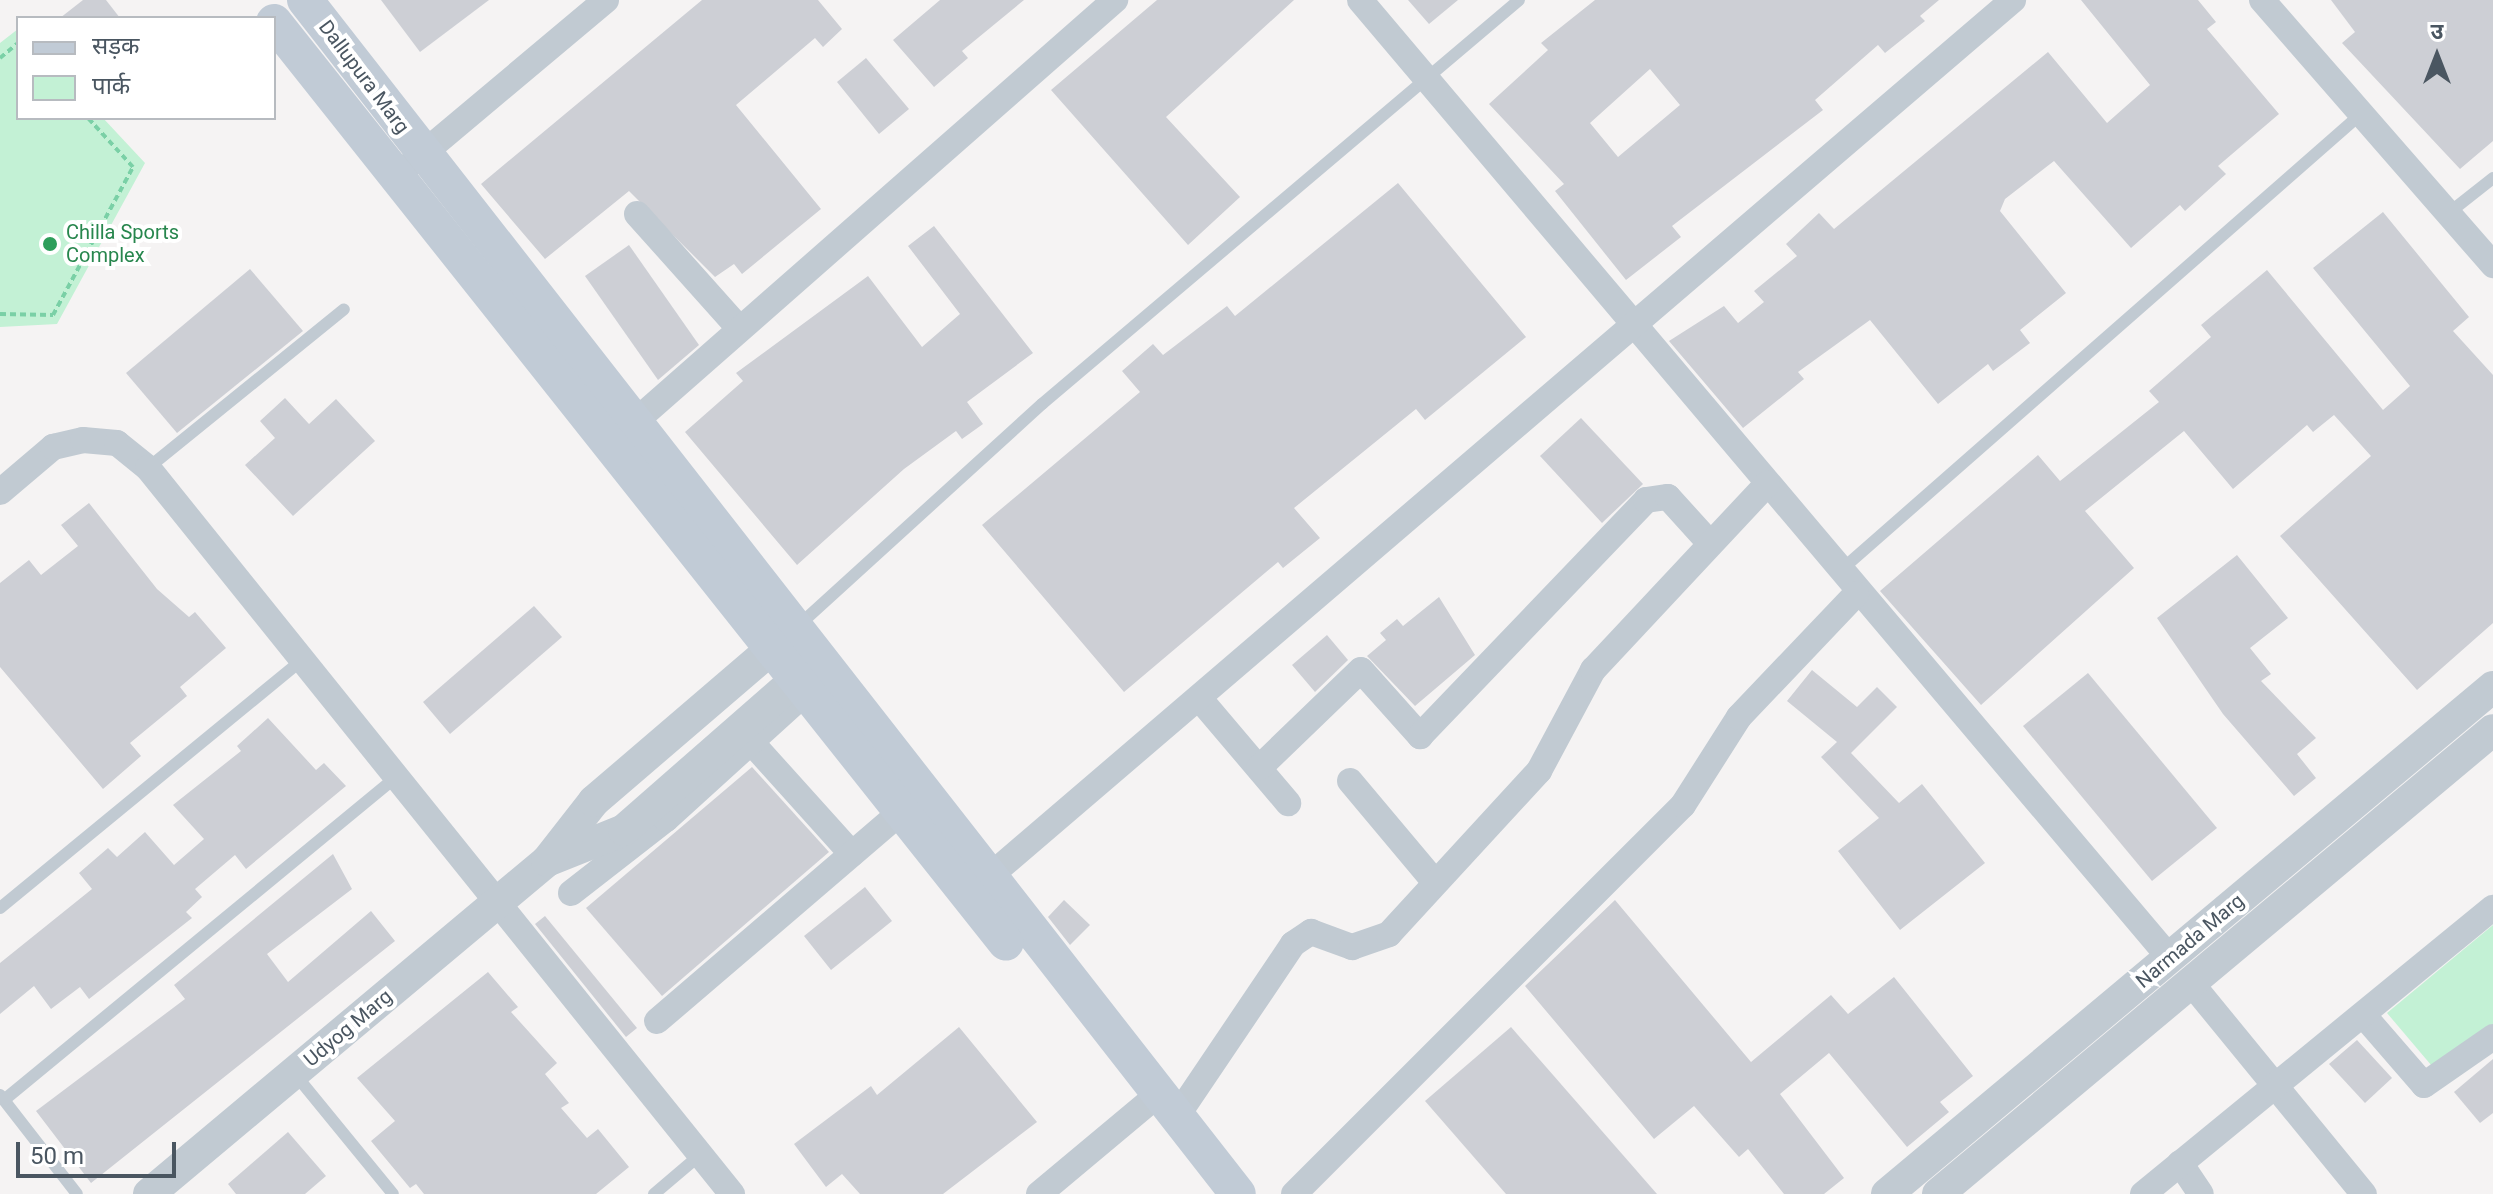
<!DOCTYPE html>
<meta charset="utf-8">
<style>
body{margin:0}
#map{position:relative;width:2493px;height:1194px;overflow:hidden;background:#f5f3f3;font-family:Roboto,"Noto Sans Devanagari",sans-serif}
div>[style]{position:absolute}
.green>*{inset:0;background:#c3f1d5}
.building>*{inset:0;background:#cdcfd5}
.path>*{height:4px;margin-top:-2px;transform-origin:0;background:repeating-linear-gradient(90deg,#7ad0a6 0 6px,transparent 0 10px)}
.service>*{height:12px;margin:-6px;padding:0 6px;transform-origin:6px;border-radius:6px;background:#c1cad2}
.minor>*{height:26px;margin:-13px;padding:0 13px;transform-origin:13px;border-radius:13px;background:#c1cad2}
.tertiary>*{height:32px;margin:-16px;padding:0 16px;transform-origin:16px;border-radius:16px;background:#c1cad2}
.secondary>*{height:36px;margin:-18px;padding:0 18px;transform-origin:18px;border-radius:18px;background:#c1cbd6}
.dots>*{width:22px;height:22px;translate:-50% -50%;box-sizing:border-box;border:4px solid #fff;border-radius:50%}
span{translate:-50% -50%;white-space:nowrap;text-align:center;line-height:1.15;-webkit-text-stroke:8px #fff;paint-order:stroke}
.street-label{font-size:20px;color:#4a5661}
.leisure-label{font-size:20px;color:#27864d}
.left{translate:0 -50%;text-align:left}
.legend{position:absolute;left:16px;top:16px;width:260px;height:104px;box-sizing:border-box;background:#fff;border:2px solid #b7bbc0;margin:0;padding:10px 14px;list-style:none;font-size:24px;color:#4a5661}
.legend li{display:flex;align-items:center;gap:16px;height:40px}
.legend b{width:40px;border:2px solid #b7bbc0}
.north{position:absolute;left:2397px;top:16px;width:80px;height:80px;-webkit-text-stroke:6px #fff;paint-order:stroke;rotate:0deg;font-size:22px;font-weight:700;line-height:32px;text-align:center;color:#4a5661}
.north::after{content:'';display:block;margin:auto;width:28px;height:36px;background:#4a5661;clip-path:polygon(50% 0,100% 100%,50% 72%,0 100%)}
.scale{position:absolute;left:16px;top:1142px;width:160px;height:36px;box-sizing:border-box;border:4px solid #4a5661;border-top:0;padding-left:10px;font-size:24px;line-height:28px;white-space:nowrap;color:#4a5661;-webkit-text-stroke:6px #fff;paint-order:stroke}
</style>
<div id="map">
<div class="green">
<div style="clip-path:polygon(18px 29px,18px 118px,103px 118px,145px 163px,57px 324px,0 327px,0 43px)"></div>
<div style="clip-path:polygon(2493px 925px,2493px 1026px,2437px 1072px,2387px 1013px)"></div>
</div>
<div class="building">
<div style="clip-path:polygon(83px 0,106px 0,120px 18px,60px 18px)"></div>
<div style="clip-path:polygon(381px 0,489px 0,420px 52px)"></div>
<div style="clip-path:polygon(702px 0,818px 0,842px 29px,823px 47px,815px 38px,736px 105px,821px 209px,742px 274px,734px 264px,715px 277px,629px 191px,545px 259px,481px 184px)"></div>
<div style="clip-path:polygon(940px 0,1024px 0,962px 51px,968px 58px,934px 87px,893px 40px)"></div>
<div style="clip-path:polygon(1157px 0,1294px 0,1166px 117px,1240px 197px,1188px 245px,1051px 90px)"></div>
<div style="clip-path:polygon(1408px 0,1458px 0,1429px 24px)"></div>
<div style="clip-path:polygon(evenodd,1595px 0,1939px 0,1920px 16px,1925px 21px,1885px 53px,1878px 45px,1815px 100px,1823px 110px,1672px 226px,1681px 237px,1626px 280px,1555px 191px,1564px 184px,1489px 104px,1548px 50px,1541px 43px,1595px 0,1650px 69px,1680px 105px,1618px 157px,1590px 123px,1650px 69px)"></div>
<div style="clip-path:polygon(2081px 0,2198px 0,2216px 22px,2207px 29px,2279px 114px,2218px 166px,2226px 174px,2185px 211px,2180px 205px,2131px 248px,2054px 161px,2005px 199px,2000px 211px,2066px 293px,2020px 330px,2030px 343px,1993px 371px,1988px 364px,1938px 404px,1870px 320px,1798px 372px,1804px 379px,1743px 428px,1669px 341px,1724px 306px,1738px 323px,1764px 302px,1754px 291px,1797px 256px,1786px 244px,1819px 213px,1834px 229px,2048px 52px,2107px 123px,2150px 85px)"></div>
<div style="clip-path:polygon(2331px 0,2493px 0,2493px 141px,2460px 169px,2342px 43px,2355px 32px)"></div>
<div style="clip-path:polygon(866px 58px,909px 109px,879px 134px,837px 82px)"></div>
<div style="clip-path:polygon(1398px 183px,1526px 337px,1425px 420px,1416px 409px,1294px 508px,1320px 538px,1283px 568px,1278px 562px,1124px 692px,982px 525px,1140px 392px,1122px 371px,1153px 344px,1163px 355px,1227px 306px,1235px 316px)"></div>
<div style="clip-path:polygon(2383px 212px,2469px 317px,2453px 331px,2493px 375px,2493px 623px,2417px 690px,2280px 536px,2371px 456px,2334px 415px,2313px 432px,2307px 425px,2233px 489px,2184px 431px,2085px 511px,2134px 568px,1981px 705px,1880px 591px,2038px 455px,2060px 481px,2159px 402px,2149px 391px,2211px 337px,2201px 325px,2267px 270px,2383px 410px,2410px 386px,2313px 268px)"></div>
<div style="clip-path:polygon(934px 226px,1033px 353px,967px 402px,983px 424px,962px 439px,956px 431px,904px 469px,797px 565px,685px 432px,743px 381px,736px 373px,868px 276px,922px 347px,960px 314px,908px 246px)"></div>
<div style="clip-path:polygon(629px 245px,699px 345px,658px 380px,585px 276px)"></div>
<div style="clip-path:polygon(250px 269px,303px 331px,177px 433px,126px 373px)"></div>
<div style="clip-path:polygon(285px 398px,309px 424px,336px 399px,375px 441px,293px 516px,245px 465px,275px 438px,260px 421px)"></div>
<div style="clip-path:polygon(1581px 418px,1643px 484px,1602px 523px,1540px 456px)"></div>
<div style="clip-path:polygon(89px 503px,157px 589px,189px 617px,195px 612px,226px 648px,180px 687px,187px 696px,130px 743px,141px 756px,103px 789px,0 667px,0 583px,29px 560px,41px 575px,78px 546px,61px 525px)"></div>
<div style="clip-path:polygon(2237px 555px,2288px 618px,2250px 648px,2271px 674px,2261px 681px,2316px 738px,2297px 754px,2316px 778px,2294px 796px,2223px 714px,2157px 618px)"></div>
<div style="clip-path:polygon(1439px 597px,1475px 655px,1415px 706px,1367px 656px,1386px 640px,1380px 633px,1397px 619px,1403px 626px)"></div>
<div style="clip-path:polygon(534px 606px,562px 637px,450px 734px,423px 702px)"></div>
<div style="clip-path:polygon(1327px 635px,1348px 660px,1315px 692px,1292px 665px)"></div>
<div style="clip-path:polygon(1812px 670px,1857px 707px,1877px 687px,1897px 707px,1851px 753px,1899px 803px,1922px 784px,1985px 863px,1900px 930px,1838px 851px,1879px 818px,1821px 757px,1837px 742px,1787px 701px)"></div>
<div style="clip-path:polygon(2088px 673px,2217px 828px,2152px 881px,2023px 726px)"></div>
<div style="clip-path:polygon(268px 718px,316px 770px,324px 763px,346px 786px,246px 869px,235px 855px,195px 889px,202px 897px,186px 912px,192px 918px,89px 999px,80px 987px,51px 1009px,34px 986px,0 1014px,0 963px,92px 889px,79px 873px,108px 848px,117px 857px,145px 832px,174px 865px,204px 839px,173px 805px,241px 751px,237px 746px)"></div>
<div style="clip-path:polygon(752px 767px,829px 852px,662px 996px,586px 908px)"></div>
<div style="clip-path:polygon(333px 854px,352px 889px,267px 954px,288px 982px,371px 911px,395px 941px,91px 1183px,36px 1111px,185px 999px,174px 985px)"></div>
<div style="clip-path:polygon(865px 887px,892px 921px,831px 970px,804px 936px)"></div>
<div style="clip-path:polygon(1064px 900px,1090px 925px,1070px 945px,1048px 917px)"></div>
<div style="clip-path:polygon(1615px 900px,1751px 1062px,1831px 995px,1848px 1014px,1894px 977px,1973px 1076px,1940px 1102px,1949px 1112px,1907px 1147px,1829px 1053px,1780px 1094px,1844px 1178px,1824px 1194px,1784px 1194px,1748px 1149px,1739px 1157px,1694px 1106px,1654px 1139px,1525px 986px)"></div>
<div style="clip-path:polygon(545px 916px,637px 1028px,626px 1037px,535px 924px)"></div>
<div style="clip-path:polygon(488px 972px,518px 1007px,511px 1012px,557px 1063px,545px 1074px,569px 1103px,561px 1108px,587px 1138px,598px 1129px,629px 1167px,596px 1194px,424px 1194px,416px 1184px,410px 1188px,371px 1141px,395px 1121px,357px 1078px)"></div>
<div style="clip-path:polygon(959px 1027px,1037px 1122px,943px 1194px,860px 1194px,842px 1174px,826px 1187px,794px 1144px,871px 1086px,877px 1095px)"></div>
<div style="clip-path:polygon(1511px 1027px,1657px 1194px,1506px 1194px,1425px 1101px)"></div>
<div style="clip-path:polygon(2357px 1040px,2392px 1078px,2365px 1103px,2329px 1064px)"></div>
<div style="clip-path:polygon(2493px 1059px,2493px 1113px,2480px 1123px,2454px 1092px)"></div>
<div style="clip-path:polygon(288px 1132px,326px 1176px,305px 1194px,236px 1194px,228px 1184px)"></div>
</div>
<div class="path">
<div style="left:0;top:58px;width:23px;rotate:-40deg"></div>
<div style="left:0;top:314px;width:53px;rotate:1.1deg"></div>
<div style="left:53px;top:315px;width:168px;rotate:-61.6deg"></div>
<div style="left:133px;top:167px;width:67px;rotate:-132.6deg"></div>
</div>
<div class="service">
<div style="left:2450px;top:212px;width:55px;rotate:-38.3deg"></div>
<div style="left:148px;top:468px;width:252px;rotate:-39deg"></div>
<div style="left:1840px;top:571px;width:693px;rotate:-41.26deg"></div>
<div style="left:798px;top:626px;width:330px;rotate:-42.3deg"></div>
<div style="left:1042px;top:404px;width:625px;rotate:-40.26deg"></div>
<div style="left:0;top:908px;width:389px;rotate:-39.4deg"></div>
<div style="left:294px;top:1073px;width:156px;rotate:50.7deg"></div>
<div style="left:0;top:1095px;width:125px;rotate:52.1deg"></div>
<div style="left:4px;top:1100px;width:507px;rotate:-39.47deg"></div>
<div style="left:654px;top:1194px;width:60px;rotate:-40.3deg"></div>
</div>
<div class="minor">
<div style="left:1360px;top:0;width:1255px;rotate:49.79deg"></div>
<div style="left:2262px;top:0;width:352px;rotate:48.9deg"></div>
<div style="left:413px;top:162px;width:252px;rotate:-40deg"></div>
<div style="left:637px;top:214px;width:154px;rotate:48.2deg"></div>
<div style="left:621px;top:434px;width:658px;rotate:-41.3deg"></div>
<div style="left:0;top:492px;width:70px;rotate:-40.3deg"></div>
<div style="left:53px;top:447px;width:31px;rotate:-13deg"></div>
<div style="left:83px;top:440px;width:34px;rotate:5deg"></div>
<div style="left:117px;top:443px;width:40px;rotate:39deg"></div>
<div style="left:148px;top:468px;width:932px;rotate:51.19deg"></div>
<div style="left:1199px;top:698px;width:138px;rotate:49.7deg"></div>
<div style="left:752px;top:743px;width:149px;rotate:48deg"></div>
<div style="left:1259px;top:768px;width:141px;rotate:-43.9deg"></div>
<div style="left:1361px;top:670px;width:89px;rotate:48.2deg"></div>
<div style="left:1420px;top:736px;width:327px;rotate:-46.2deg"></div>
<div style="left:1646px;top:500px;width:22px;rotate:-8deg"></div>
<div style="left:1668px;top:497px;width:58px;rotate:47.8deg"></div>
<div style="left:1350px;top:781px;width:131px;rotate:50deg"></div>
<div style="left:977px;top:887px;width:1364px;rotate:-40.57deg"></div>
<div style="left:571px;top:893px;width:120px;rotate:-37.9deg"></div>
<div style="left:666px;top:819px;width:190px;rotate:-42.2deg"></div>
<div style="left:2191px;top:983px;width:273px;rotate:50.7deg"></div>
<div style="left:2365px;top:1017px;width:90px;rotate:49.1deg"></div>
<div style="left:2424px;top:1085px;width:84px;rotate:-34.8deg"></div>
<div style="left:657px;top:1021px;width:323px;rotate:-40.6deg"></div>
<div style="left:1175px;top:1119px;width:211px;rotate:-56deg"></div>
<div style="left:1293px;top:944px;width:22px;rotate:-34deg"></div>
<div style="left:1311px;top:932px;width:44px;rotate:20.1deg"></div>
<div style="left:1352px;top:947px;width:39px;rotate:-19deg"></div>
<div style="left:1389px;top:934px;width:222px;rotate:-47.4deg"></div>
<div style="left:1539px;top:771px;width:115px;rotate:-61.9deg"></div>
<div style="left:1593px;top:670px;width:255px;rotate:-46.9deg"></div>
<div style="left:2180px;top:1163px;width:37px;rotate:56deg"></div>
<div style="left:1039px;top:1194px;width:153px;rotate:-39.9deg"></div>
<div style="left:1294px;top:1194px;width:550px;rotate:-45deg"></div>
<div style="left:1683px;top:805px;width:104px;rotate:-57.5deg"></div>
<div style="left:1739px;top:717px;width:170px;rotate:-46.4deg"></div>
<div style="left:2143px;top:1194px;width:452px;rotate:-39.3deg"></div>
</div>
<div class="tertiary">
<div style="left:547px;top:861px;width:83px;rotate:-21.9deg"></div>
<div style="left:624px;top:830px;width:254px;rotate:-41.2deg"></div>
<div style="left:149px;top:1194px;width:519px;rotate:-39.92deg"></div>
<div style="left:547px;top:861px;width:76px;rotate:-51.9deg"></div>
<div style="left:594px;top:801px;width:261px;rotate:-40.6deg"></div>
<div style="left:1887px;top:1194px;width:790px;rotate:-39.92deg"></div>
<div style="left:1938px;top:1194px;width:723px;rotate:-39.9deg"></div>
</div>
<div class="secondary">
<div style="left:305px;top:0;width:1515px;rotate:52deg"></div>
<div style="left:274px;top:22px;width:1176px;rotate:51.52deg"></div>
</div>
<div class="dots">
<div style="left:50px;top:244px;background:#2e9e5b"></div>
</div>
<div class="street-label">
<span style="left:364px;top:77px;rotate:53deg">Dallupura Marg</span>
<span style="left:2190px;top:941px;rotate:-40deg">Narmada Marg</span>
<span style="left:348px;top:1028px;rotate:-40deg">Udyog Marg</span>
</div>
<div class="leisure-label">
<span class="left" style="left:66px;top:244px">Chilla Sports<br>Complex</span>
</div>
<ul class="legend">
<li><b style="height:10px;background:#c1cbd6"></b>सड़क</li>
<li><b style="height:22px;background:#c3f1d5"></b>पार्क</li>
</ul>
<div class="north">उ</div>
<div class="scale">50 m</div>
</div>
